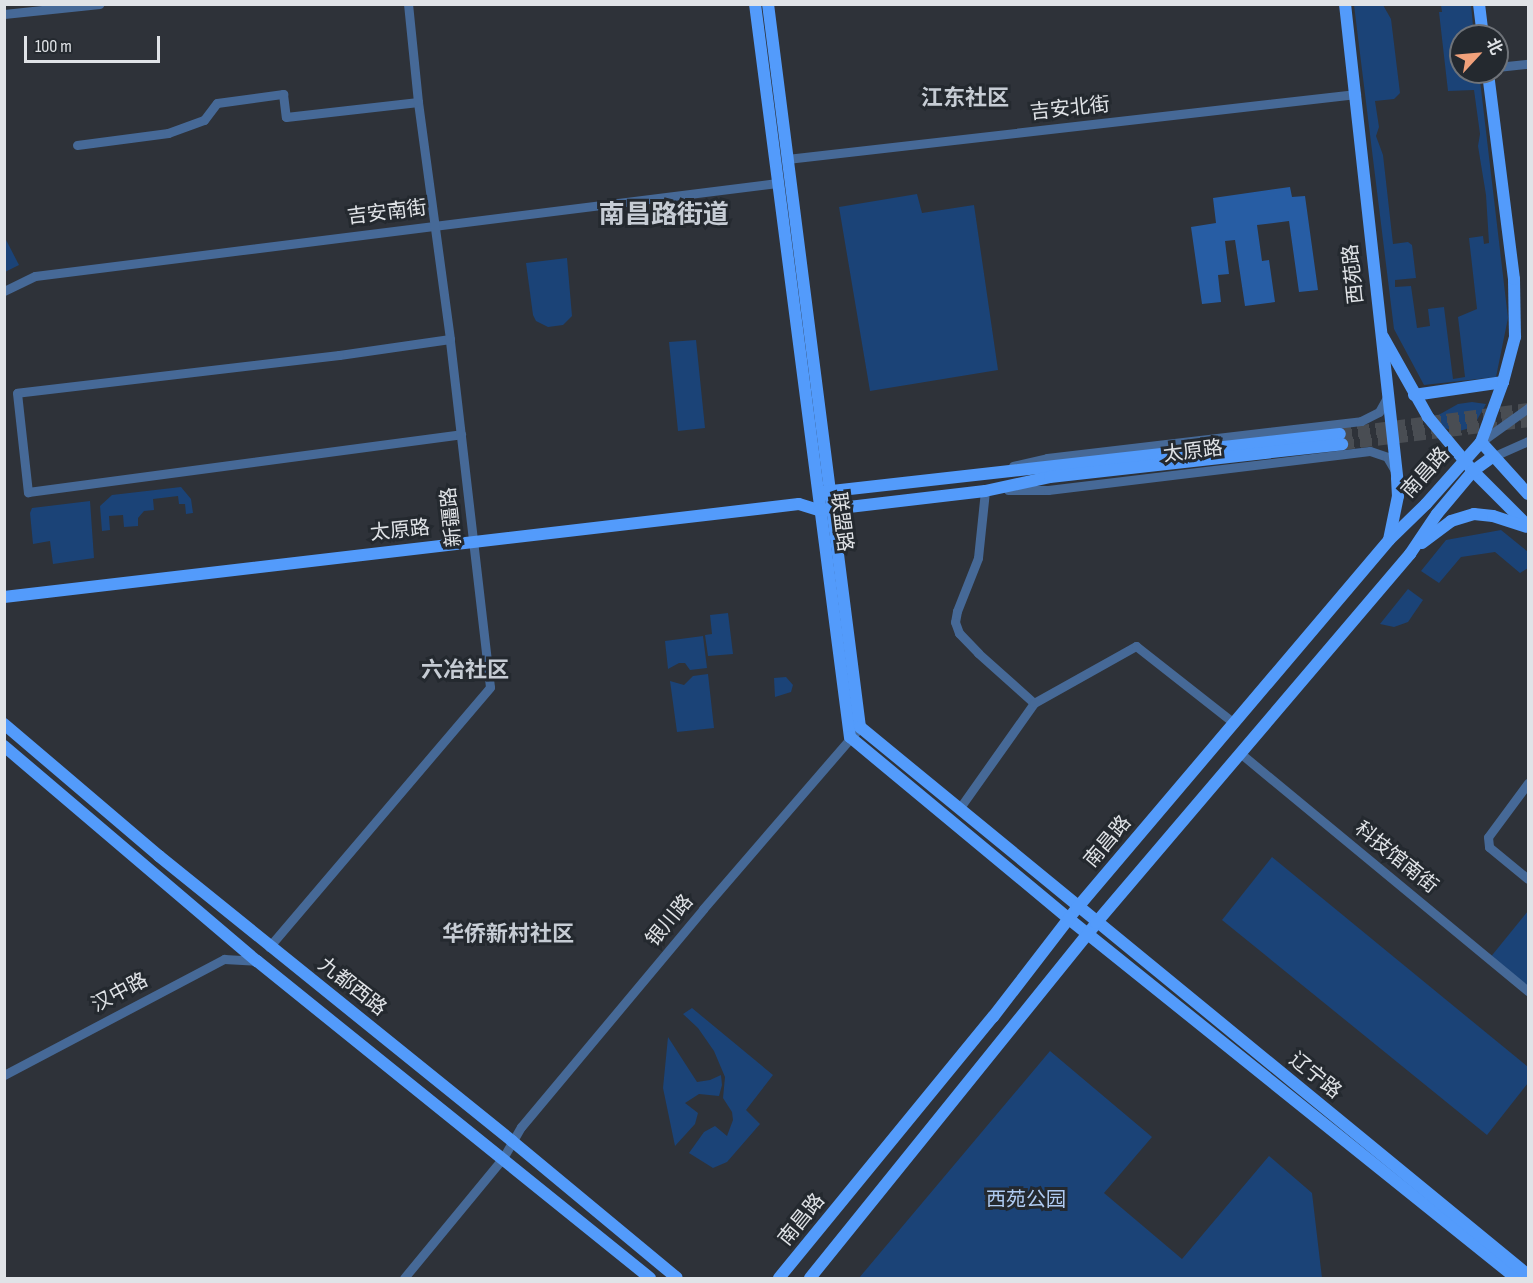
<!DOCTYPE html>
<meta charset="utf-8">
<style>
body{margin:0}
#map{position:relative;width:1533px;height:1283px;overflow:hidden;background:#2e3239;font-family:"Sofia Sans Condensed","Noto Sans SC",sans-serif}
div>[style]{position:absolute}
.green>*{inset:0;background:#1b4377}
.forest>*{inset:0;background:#275da4}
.major-tunnel>*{height:12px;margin-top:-6px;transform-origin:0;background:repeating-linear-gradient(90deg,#494d53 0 12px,transparent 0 18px)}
.minor>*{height:9px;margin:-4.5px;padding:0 4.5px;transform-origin:4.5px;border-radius:4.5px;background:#466997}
.major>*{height:12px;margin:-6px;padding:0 6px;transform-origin:6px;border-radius:6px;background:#539bfb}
span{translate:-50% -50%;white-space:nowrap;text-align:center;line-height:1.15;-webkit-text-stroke:6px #24292f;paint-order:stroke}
.street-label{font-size:20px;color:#e0e3e7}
.park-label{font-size:20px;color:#afcbf2}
.quarter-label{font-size:22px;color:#c6ccd4;font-weight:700}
.district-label{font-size:26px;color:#c6ccd4;font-weight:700}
.frame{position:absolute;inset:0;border:6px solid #e0e3e7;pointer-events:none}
.north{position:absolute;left:1449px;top:24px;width:60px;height:60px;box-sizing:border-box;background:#24292f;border:2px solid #6f7379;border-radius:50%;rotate:64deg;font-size:16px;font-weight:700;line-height:24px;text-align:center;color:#e0e3e7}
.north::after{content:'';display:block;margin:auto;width:21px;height:27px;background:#f1a17b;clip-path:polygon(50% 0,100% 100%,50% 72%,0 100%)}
.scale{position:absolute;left:24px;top:36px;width:136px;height:27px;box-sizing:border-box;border:3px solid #e0e3e7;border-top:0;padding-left:8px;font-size:18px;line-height:21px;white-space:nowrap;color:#e0e3e7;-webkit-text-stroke:4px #24292f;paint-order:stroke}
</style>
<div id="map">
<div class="green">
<div style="clip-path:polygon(1354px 5px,1383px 5px,1391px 19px,1400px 93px,1394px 99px,1375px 101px,1379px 127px,1376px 136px,1383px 155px,1393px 244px,1408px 242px,1412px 245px,1416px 278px,1395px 280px,1395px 287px,1411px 286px,1417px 328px,1430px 326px,1428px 309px,1444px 307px,1453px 379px,1465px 377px,1458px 317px,1477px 309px,1469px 238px,1483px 236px,1484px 244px,1489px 243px,1486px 195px,1478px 146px,1480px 134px,1474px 90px,1448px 91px,1439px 12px,1442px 12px,1441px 5px,1471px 5px,1474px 36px,1461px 36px,1461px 72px,1479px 72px,1508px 318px,1496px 377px,1424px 385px,1394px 329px)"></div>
<div style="clip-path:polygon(917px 194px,922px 213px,974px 205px,998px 370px,870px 391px,839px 207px)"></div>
<div style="clip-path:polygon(4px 236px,19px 265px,5px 272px,4px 272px)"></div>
<div style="clip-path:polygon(567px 258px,572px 316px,563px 325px,548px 327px,536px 321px,533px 315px,526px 263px)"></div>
<div style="clip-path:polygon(696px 340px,705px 428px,678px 431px,669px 342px)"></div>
<div style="clip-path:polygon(1472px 402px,1486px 404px,1473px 427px,1456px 432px,1445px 428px,1435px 417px,1458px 404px)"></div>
<div style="clip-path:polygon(181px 487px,191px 499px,193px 513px,186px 514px,185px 504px,179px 504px,178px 496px,153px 499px,154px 510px,144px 511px,138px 518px,138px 526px,124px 527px,123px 515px,109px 516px,110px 530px,102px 531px,100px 506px,112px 495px)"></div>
<div style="clip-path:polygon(90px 501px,94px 558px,53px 564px,50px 541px,33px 544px,30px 513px,32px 508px)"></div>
<div style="clip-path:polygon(1501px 530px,1528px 552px,1528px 568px,1520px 573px,1495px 552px,1461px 557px,1439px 583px,1421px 571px,1446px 540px)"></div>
<div style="clip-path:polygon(1408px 589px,1423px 600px,1408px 622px,1394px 627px,1380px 624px)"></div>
<div style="clip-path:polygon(728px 613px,733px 654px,708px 656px,705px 635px,712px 634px,710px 615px)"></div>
<div style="clip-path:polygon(703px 636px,707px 668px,690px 670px,685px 663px,679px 663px,668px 669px,665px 641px)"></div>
<div style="clip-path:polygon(708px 674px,714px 728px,677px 732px,670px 681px,684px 685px,693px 676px)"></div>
<div style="clip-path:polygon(786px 677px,793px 685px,791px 692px,775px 697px,774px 678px)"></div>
<div style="clip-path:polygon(1272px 857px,1528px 1067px,1528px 1083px,1487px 1135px,1222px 920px)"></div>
<div style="clip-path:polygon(1528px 911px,1528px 991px,1489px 959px)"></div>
<div style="clip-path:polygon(692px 1008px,773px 1075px,746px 1110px,760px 1124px,727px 1162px,713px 1168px,689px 1153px,704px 1132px,715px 1126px,727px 1136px,733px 1120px,732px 1112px,723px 1098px,725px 1077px,714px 1051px,698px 1028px,683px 1014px)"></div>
<div style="clip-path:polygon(668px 1037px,697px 1082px,710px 1080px,721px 1075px,722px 1085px,719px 1096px,699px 1094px,685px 1103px,698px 1113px,695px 1124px,675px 1146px,663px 1088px)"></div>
<div style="clip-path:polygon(1050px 1051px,1152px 1137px,1104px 1193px,1182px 1259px,1269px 1156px,1312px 1193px,1322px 1278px,859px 1278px)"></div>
</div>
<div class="forest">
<div style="clip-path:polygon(1290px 187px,1292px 197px,1305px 196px,1318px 290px,1299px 292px,1289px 221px,1257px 225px,1262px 261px,1269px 260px,1275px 302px,1245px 306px,1235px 240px,1225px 241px,1229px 274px,1218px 275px,1221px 302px,1202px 304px,1191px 227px,1216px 223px,1213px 198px)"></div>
</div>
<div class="major-tunnel">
<div style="left:1340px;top:434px;width:190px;rotate:-7.6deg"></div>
<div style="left:1342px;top:444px;width:187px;rotate:-7deg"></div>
</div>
<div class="minor">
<div style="left:4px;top:14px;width:96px;rotate:-6deg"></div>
<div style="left:1497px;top:67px;width:31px;rotate:-6deg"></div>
<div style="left:77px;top:145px;width:92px;rotate:-7.5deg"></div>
<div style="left:168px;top:133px;width:38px;rotate:-20deg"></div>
<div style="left:204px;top:120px;width:21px;rotate:-53deg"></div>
<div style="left:217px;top:103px;width:67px;rotate:-7.8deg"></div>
<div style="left:283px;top:94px;width:23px;rotate:83deg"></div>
<div style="left:286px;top:117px;width:133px;rotate:-6.5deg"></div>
<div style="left:787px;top:159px;width:573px;rotate:-6.52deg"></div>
<div style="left:4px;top:291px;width:34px;rotate:-26deg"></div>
<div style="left:35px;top:276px;width:748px;rotate:-7.14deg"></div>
<div style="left:450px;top:339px;width:112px;rotate:171.8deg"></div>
<div style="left:339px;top:355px;width:324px;rotate:173.3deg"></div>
<div style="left:17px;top:393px;width:100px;rotate:83.7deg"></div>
<div style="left:28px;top:492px;width:437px;rotate:-7.6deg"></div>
<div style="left:1482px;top:441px;width:57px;rotate:-35.7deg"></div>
<div style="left:1492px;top:457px;width:39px;rotate:-24deg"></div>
<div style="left:1013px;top:466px;width:35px;rotate:-13deg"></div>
<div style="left:1047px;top:458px;width:316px;rotate:-6.7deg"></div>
<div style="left:1361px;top:421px;width:20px;rotate:-27deg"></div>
<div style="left:1379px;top:412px;width:18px;rotate:-61deg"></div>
<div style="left:991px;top:490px;width:6px;rotate:171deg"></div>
<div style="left:985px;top:491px;width:67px;rotate:96deg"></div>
<div style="left:978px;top:558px;width:57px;rotate:111.6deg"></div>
<div style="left:957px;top:611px;width:11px;rotate:100deg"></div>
<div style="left:955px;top:622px;width:12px;rotate:70deg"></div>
<div style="left:959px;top:633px;width:28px;rotate:46deg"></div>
<div style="left:978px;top:653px;width:75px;rotate:41.8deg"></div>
<div style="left:1008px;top:490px;width:40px"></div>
<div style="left:1048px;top:490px;width:324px;rotate:-6.9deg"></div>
<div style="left:1370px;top:451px;width:18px;rotate:19deg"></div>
<div style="left:1387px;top:457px;width:14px;rotate:60deg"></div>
<div style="left:1240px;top:753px;width:374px;rotate:39.6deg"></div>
<div style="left:1528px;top:783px;width:67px;rotate:126.5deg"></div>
<div style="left:1488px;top:837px;width:10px;rotate:84deg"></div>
<div style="left:1489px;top:847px;width:50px;rotate:39.4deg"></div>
<div style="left:959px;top:809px;width:130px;rotate:-54.7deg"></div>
<div style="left:1034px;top:703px;width:117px;rotate:-29.2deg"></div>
<div style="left:1136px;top:646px;width:125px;rotate:38.2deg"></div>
<div style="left:269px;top:947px;width:341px;rotate:-49.6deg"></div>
<div style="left:490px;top:687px;width:350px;rotate:-96.6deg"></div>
<div style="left:450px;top:339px;width:239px;rotate:-97.7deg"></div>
<div style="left:418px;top:102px;width:99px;rotate:-95.8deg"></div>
<div style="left:4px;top:1075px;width:249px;rotate:-27.8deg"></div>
<div style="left:224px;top:959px;width:33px;rotate:3deg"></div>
<div style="left:404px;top:1278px;width:156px;rotate:-50.5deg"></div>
<div style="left:503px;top:1158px;width:36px;rotate:-60deg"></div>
<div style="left:521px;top:1127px;width:284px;rotate:-50.1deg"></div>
<div style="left:703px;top:909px;width:240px;rotate:-49.2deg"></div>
</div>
<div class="major">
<div style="left:755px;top:4px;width:739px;rotate:82.62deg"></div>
<div style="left:850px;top:737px;width:285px;rotate:39.7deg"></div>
<div style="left:1069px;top:919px;width:573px;rotate:38.77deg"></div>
<div style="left:768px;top:4px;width:729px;rotate:82.75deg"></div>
<div style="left:860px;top:727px;width:864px;rotate:39.36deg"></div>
<div style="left:1345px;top:4px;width:477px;rotate:83.7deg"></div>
<div style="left:1397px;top:478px;width:18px;rotate:87deg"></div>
<div style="left:1398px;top:496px;width:45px;rotate:101.6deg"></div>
<div style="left:1479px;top:4px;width:32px;rotate:83deg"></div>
<div style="left:1383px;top:337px;width:92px;rotate:60.6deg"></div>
<div style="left:1428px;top:417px;width:70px;rotate:50.2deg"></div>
<div style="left:1473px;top:471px;width:78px;rotate:45deg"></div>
<div style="left:1414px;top:395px;width:90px;rotate:-8.3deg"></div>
<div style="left:1481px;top:442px;width:70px;rotate:47.9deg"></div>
<div style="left:823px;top:492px;width:520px;rotate:-6.4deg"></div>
<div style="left:1422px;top:543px;width:36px;rotate:-37deg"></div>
<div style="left:1451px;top:521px;width:24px;rotate:-17deg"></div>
<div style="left:1474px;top:514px;width:19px;rotate:6deg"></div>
<div style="left:1493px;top:516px;width:35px;rotate:18deg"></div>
<div style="left:4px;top:597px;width:800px;rotate:-6.67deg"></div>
<div style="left:799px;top:504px;width:21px;rotate:17deg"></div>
<div style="left:819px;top:510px;width:13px;rotate:-4deg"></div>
<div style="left:832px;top:509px;width:154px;rotate:-6.7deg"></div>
<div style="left:985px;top:491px;width:66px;rotate:-12.2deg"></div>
<div style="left:1050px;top:477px;width:294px;rotate:-6.4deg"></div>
<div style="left:4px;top:724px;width:204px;rotate:40.4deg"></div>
<div style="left:159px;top:856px;width:454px;rotate:38.9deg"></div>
<div style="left:512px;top:1141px;width:214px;rotate:39.7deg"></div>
<div style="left:4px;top:746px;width:332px;rotate:40.4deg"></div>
<div style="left:257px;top:961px;width:505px;rotate:38.89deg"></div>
<div style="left:779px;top:1278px;width:338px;rotate:-50.7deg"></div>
<div style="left:993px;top:1017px;width:138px;rotate:-52.4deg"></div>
<div style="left:1077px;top:908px;width:482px;rotate:-49.7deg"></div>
<div style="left:1389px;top:540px;width:52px;rotate:-44.2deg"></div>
<div style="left:1426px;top:504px;width:83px;rotate:-48.4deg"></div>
<div style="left:1481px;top:442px;width:64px;rotate:-69.9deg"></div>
<div style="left:1503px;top:382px;width:47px;rotate:-75.1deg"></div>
<div style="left:1515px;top:337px;width:58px;rotate:-91deg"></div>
<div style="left:1514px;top:279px;width:209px;rotate:-97.2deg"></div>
<div style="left:810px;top:1278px;width:456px;rotate:-51.1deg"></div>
<div style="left:1096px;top:923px;width:485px;rotate:-49.6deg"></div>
<div style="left:1410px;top:554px;width:48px;rotate:-56deg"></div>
<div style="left:1437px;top:514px;width:56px;rotate:-50.1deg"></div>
<div style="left:1473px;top:471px;width:24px;rotate:-36deg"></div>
</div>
<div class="street-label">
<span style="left:1070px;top:109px;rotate:-6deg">吉安北街</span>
<span style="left:387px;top:213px;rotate:-7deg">吉安南街</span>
<span style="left:1354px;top:274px;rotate:-96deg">西苑路</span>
<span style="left:1193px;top:452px;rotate:-7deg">太原路</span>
<span style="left:1426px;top:473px;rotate:-48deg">南昌路</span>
<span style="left:452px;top:517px;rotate:-96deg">新疆路</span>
<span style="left:841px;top:522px;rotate:83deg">联盟路</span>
<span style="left:400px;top:531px;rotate:-6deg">太原路</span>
<span style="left:1108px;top:842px;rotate:-50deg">南昌路</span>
<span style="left:1396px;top:858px;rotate:39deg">科技馆南街</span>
<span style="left:670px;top:921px;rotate:-50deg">银川路</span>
<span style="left:352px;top:987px;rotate:38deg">九都西路</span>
<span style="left:120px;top:993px;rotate:-28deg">汉中路</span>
<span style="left:1315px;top:1076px;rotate:39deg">辽宁路</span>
<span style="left:802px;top:1220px;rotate:-51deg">南昌路</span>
</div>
<div class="park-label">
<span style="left:1026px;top:1200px">西苑公园</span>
</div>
<div class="quarter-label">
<span style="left:965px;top:99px">江东社区</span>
<span style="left:465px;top:671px">六冶社区</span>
<span style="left:508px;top:935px">华侨新村社区</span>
</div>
<div class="district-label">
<span style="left:664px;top:216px">南昌路街道</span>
</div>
<div class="frame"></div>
<div class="north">北</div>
<div class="scale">100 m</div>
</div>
